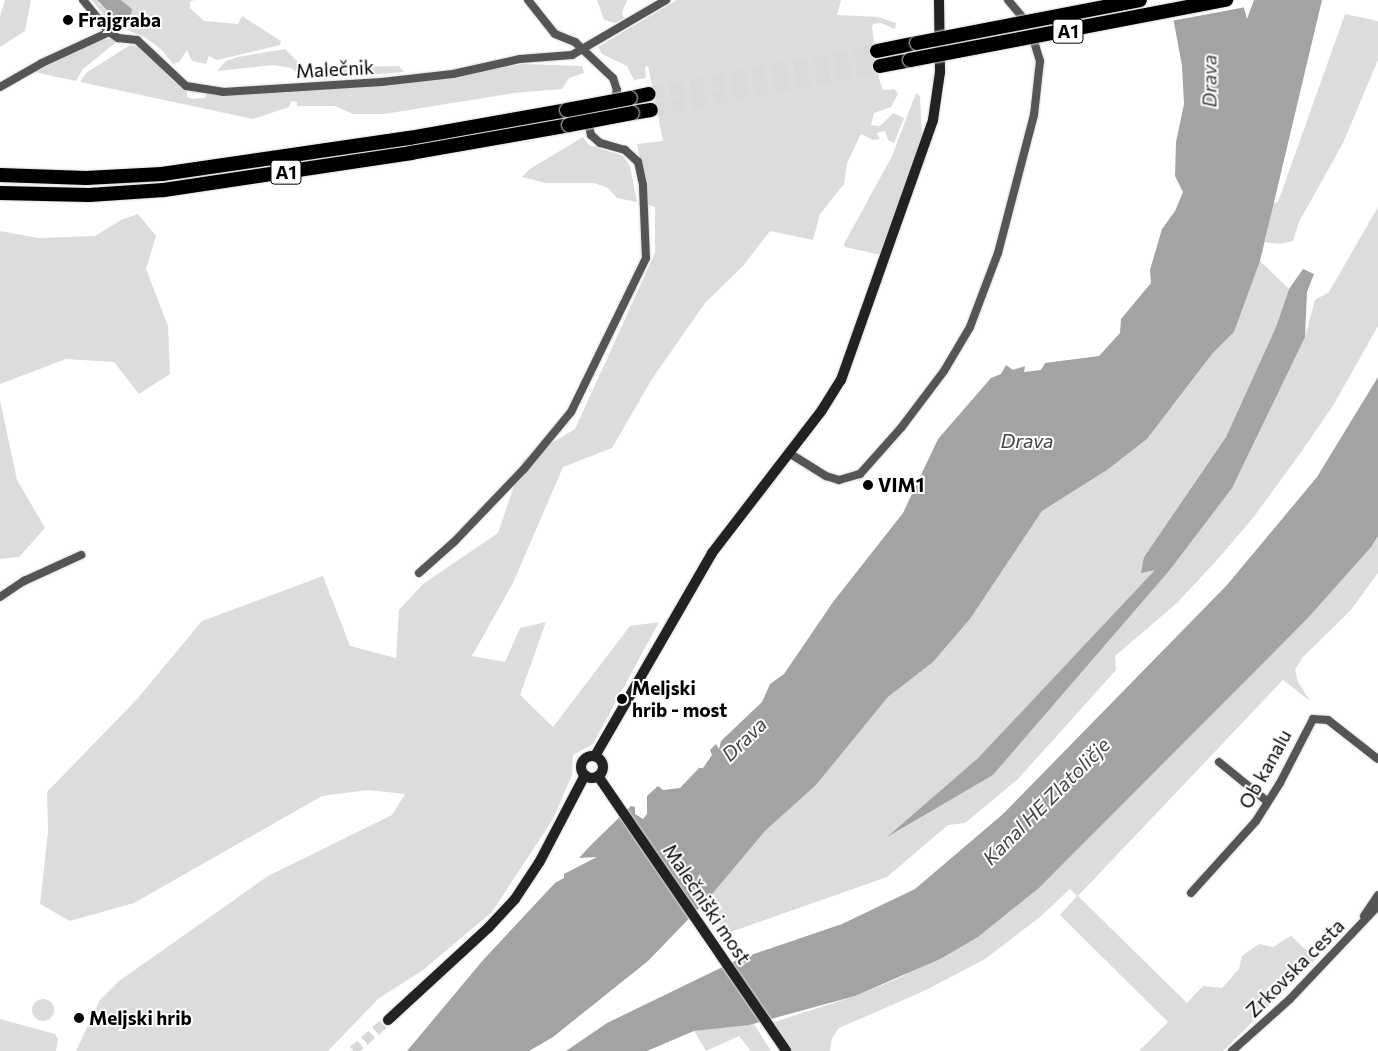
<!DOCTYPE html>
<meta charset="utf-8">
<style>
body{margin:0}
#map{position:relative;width:1378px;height:1051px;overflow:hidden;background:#fff;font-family:Commissioner,sans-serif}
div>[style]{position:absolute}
.green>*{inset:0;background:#dcdcdc}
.round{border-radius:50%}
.water>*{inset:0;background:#a3a3a3}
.pier>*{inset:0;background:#fff}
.secondary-tunnel>*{height:10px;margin-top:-5px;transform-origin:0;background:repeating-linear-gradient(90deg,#d9d9d9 0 10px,transparent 0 15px)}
.highway-tunnel>*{height:14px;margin-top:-7px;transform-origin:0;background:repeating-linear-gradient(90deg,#d9d9d9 0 14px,transparent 0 21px)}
.roads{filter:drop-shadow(0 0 1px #dbdbdb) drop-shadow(0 0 1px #dbdbdb)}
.street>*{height:8px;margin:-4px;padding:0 4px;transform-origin:4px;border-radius:4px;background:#555}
.secondary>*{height:10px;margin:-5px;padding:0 5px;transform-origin:5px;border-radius:5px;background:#222}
.secondary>.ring{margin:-5px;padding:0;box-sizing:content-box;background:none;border:10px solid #222;border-radius:50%}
.highway>*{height:14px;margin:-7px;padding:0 7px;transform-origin:7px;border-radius:7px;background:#000}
.bridges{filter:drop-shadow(0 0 1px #dbdbdb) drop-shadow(0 0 1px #dbdbdb)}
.highway-bridge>*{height:14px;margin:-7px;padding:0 7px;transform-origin:7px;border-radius:7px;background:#000}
.dots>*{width:14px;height:14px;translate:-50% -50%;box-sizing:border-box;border:2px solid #fff;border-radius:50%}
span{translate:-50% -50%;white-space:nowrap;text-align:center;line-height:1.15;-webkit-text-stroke:4px #fff;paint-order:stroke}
.shield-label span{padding:1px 4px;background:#fff;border:1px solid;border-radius:4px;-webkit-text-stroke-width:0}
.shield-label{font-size:18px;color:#000;font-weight:700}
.poi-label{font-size:19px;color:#000;font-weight:700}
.left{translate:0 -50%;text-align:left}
.street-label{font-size:19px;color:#000}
.water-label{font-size:20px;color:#444;font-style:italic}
</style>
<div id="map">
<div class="green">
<div style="clip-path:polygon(5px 0,31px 0,25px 31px,0 47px,0 16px)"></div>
<div style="clip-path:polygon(92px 0,97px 0,100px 5px,132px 10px,121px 0,194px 0,190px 2px,190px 8px,204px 21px,238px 24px,242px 16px,281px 41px,280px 45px,217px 60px,209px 56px,206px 64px,192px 61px,187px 50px,179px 62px,173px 64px,161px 49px,144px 37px,109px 22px)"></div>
<div style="clip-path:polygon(597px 0,627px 0,622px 13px,624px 19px,615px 23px,604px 20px)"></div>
<div style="clip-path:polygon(677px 0,841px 0,837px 15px,878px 17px,896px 23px,895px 29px,881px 23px,873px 24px,872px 28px,879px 79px,883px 90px,894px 89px,898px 94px,891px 107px,874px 113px,871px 125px,880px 126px,893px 113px,904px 118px,894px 143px,888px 140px,885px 131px,877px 133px,880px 139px,873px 140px,861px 134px,847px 163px,844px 184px,820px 214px,813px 240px,770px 231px,743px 266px,705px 303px,652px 379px,612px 448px,563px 467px,513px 583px,472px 656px,505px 662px,520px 628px,546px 622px,520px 695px,553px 727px,630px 626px,659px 622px,593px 744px,573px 755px,572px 775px,553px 819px,492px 912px,423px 970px,378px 999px,328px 1051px,76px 1051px,100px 1000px,119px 981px,268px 876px,392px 815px,405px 794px,368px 790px,322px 796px,134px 903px,70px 921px,40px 904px,48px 831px,47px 792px,138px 698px,202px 621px,323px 576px,350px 646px,396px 658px,399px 610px,423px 584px,498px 533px,523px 460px,575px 429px,655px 253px,655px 207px,648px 205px,637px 144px,663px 141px,648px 66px,645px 67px,646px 78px,634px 80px,627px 66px,602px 54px,598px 47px)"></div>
<div style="clip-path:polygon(1345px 14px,1378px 21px,1378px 60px,1343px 143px,1299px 222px,1293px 241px,1280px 244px,1265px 242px,1273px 203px,1278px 202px)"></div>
<div style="clip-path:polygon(109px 39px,119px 40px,83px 69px,76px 81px,34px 72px,94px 41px)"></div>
<div style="clip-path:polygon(130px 45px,144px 48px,174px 82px,187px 90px,187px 97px,193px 99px,204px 98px,207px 94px,490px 70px,522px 64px,582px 66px,584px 73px,569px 78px,562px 89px,514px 93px,384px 114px,353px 114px,335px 106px,297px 106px,297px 102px,291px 101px,289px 107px,253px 119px,80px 82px,86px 73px)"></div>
<div style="clip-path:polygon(285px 49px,304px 68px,399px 66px,404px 72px,317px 79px,313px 75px,299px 74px,291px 68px,274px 65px,217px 71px,226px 61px,238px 57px)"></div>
<div style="clip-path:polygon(916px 93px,920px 96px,922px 137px,881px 255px,845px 247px,844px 244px,892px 156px)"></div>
<div style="clip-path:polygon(583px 137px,589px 145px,623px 156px,630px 166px,637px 202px,617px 198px,608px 188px,594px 183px,546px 183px,522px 177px,530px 169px)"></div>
<div style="clip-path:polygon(1378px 207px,1378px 326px,1334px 404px,1304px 448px,1253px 518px,1216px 561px,1177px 603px,1115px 656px,1116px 670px,1018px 779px,965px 823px,948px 825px,887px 877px,725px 934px,708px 899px,765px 831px,816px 785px,888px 697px,933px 662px,970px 619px,1042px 511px,1107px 470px,1147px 439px,1212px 354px,1234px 332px,1260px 261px,1289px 289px,1276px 327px,1226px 437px,1144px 557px,1156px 570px,978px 758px,890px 835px,993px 775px,1169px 571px,1305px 337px,1315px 300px,1329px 292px)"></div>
<div style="clip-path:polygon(138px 214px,156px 236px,146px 269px,168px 326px,170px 374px,139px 394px,114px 362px,66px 359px,0 384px,0 231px,38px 238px,95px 236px,121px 220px)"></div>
<div style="clip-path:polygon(0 400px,17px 480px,45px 528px,19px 557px,0 559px)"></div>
<div style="clip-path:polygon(1378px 536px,1378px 573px,1350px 611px,1302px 658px,1295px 670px,1298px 682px,1310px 701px,1283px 680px,1078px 896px,1187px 1003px,1203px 986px,1222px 988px,1239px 969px,1242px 956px,1259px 944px,1273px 947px,1291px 936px,1316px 959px,1223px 1051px,1139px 1051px,1168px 1022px,1060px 915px,1077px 896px,1070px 889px,1040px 917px,985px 959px,926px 990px,839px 1028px,832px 1038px,830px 1051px,792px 1051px,771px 1023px,855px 996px,899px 978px,978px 937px,1039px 888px,1307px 619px)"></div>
<div class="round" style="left:32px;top:999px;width:22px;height:22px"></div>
<div style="clip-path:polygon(0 1019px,55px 1034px,58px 1039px,56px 1051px,0 1051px)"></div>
<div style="clip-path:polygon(754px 1024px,771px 1051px,751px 1051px,739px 1036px,706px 1051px,694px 1031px)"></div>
</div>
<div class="water">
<div style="clip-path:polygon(97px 0,121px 0,132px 9px,131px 14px,125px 19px,114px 17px)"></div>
<div style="clip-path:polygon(1242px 0,1247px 19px,1254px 0,1322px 0,1260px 261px,1234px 332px,1212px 354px,1147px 439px,1107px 470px,1042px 511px,970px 619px,933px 662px,888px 697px,816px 785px,765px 831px,708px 899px,648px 961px,553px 1037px,529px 1051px,407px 1051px,484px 959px,555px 883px,564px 878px,564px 874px,597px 857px,579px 858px,590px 846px,631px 806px,635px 807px,635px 814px,643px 819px,647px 814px,647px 796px,658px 786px,663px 790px,680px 788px,699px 768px,703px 768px,712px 755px,710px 750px,716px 744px,719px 749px,721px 741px,762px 702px,770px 684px,784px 674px,833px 602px,903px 513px,938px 439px,991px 378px,1001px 374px,1006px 365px,1013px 370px,1025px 366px,1024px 372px,1041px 370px,1045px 363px,1099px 356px,1120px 333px,1121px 319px,1151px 283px,1150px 270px,1162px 229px,1175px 211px,1183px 192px,1175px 176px,1176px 142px,1184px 104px,1182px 66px,1172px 12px)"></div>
<div style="clip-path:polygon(1303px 269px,1314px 274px,1307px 292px,1305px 337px,1232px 488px,1169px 571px,993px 775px,887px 837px,978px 758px,1155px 570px,1141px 573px,1144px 557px,1226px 437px,1276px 327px,1289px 289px)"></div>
<div style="clip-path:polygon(1378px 377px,1378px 536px,1371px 547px,1307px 619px,1039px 888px,978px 937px,940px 959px,855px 996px,749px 1025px,694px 1031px,647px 1051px,566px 1051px,607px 1023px,739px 959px,842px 924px,915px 889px,1003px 814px,1227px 585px,1317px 477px)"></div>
</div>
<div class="pier">
<div style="clip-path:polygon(1171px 0,1245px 0,1246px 7px,1171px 21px)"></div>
</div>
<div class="secondary-tunnel">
<div style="left:353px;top:1051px;width:47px;rotate:-41.5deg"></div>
</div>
<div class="highway-tunnel">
<div style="left:649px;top:94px;width:232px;rotate:-10.7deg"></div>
<div style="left:651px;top:110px;width:233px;rotate:-10.9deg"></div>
</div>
<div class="roads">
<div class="street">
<div style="left:83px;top:0;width:41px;rotate:50.9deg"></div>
<div style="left:109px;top:32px;width:11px;rotate:34deg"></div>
<div style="left:118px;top:38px;width:19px;rotate:6deg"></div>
<div style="left:137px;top:40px;width:67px;rotate:43.2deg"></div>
<div style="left:186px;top:86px;width:37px;rotate:9deg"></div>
<div style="left:223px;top:92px;width:159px;rotate:-3.6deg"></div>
<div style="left:382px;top:82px;width:71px;rotate:-6.4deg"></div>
<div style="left:453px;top:74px;width:69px;rotate:-12.6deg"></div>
<div style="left:520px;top:59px;width:52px;rotate:-4.4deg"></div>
<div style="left:572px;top:55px;width:109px;rotate:-30.3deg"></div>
<div style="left:528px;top:0;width:43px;rotate:51.5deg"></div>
<div style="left:555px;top:34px;width:22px;rotate:22deg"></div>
<div style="left:575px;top:42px;width:52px;rotate:43.5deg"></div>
<div style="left:613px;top:78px;width:13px;rotate:72deg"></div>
<div style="left:617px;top:90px;width:12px;rotate:104deg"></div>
<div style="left:1008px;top:0;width:31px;rotate:50deg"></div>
<div style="left:0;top:87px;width:48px;rotate:-29.7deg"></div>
<div style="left:42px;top:63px;width:74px;rotate:-24.8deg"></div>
<div style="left:789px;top:453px;width:44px;rotate:31.9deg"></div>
<div style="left:826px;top:476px;width:14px;rotate:17deg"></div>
<div style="left:839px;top:480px;width:22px;rotate:-16deg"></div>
<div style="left:860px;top:474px;width:62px;rotate:-48.3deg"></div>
<div style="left:901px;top:428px;width:71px;rotate:-53deg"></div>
<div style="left:944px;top:371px;width:51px;rotate:-59.4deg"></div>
<div style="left:970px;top:327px;width:79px;rotate:-69.3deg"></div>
<div style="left:998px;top:253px;width:143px;rotate:-75.4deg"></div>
<div style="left:1034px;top:115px;width:54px;rotate:-83.7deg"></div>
<div style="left:1040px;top:61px;width:28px;rotate:-107deg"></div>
<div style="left:419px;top:573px;width:47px;rotate:-41.5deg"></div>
<div style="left:454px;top:542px;width:101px;rotate:-46.2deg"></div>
<div style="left:524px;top:469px;width:74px;rotate:-50.5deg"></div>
<div style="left:571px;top:412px;width:171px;rotate:-64deg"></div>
<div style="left:646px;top:258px;width:73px;rotate:-92.4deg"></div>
<div style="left:643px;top:185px;width:24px;rotate:-102deg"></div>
<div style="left:638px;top:162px;width:18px;rotate:-137deg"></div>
<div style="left:625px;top:150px;width:26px;rotate:-164deg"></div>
<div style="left:600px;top:143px;width:12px;rotate:-138deg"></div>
<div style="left:591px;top:135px;width:23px;rotate:-103deg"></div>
<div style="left:586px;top:113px;width:10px;rotate:-24deg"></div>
<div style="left:0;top:597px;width:29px;rotate:-34deg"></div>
<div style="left:24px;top:581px;width:63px;rotate:-24.5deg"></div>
<div style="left:1219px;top:762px;width:63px;rotate:39.2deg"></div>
<div style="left:1191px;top:893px;width:97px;rotate:-47.9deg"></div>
<div style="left:1256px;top:821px;width:45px;rotate:-57.7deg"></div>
<div style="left:1280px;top:783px;width:72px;rotate:-62.7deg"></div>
<div style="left:1313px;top:719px;width:15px;rotate:4deg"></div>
<div style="left:1328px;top:720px;width:63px;rotate:38deg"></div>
<div style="left:1364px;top:916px;width:25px;rotate:-56deg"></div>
<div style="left:1232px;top:1051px;width:78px;rotate:-41.9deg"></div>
<div style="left:1290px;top:999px;width:128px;rotate:-46.6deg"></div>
</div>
<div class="secondary">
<div style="left:595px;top:756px;width:234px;rotate:-60deg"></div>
<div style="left:712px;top:553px;width:180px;rotate:-52.4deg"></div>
<div style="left:822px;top:410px;width:36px;rotate:-58deg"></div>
<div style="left:841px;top:380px;width:276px;rotate:-70.5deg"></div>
<div style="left:933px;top:120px;width:49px;rotate:-81.7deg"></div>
<div style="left:940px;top:72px;width:72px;rotate:-90.8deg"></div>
<div class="ring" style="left:581px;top:756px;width:12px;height:12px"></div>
<div style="left:598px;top:776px;width:333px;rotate:55.6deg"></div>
<div style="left:388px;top:1020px;width:137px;rotate:-42.6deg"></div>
<div style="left:489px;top:927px;width:38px;rotate:-47deg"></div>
<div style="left:515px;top:899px;width:45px;rotate:-56.7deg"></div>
<div style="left:540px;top:861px;width:97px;rotate:-62.4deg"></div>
</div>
<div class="highway">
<div style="left:877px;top:51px;width:41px;rotate:-11.3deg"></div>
<div style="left:880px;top:66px;width:31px;rotate:-11deg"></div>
<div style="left:630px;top:98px;width:19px;rotate:-12deg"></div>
<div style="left:632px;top:113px;width:19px;rotate:-9deg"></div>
<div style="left:0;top:175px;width:86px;rotate:2deg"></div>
<div style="left:86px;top:178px;width:76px;rotate:-3deg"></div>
<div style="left:162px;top:174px;width:251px;rotate:-8.3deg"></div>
<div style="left:410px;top:138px;width:159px;rotate:-10.1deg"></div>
<div style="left:0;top:193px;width:89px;rotate:1.3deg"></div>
<div style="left:89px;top:195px;width:75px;rotate:-3.8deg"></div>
<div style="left:164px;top:190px;width:250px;rotate:-8.5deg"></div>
<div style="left:411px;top:153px;width:160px;rotate:-10deg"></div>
</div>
</div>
<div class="bridges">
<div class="highway-bridge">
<div style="left:917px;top:43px;width:227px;rotate:-10.9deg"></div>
<div style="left:910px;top:60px;width:322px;rotate:-10.8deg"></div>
<div style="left:567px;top:110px;width:64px;rotate:-10.8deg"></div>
<div style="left:569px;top:125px;width:64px;rotate:-10.8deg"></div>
</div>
</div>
<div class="dots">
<div style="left:68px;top:20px;background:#000"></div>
<div style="left:868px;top:485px;background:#000"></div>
<div style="left:622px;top:699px;background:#000"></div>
<div style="left:79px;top:1018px;background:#000"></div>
</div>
<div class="shield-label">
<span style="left:1068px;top:31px">A1</span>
<span style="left:286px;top:172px">A1</span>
</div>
<div class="poi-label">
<span class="left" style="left:78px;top:20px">Frajgraba</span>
<span class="left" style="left:878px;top:485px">VIM1</span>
<span class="left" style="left:632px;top:699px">Meljski<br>hrib - most</span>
<span class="left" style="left:89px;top:1018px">Meljski hrib</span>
</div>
<div class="street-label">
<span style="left:335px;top:69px;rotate:-3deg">Malečnik</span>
<span style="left:1265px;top:769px;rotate:-61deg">Ob kanalu</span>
<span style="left:707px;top:904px;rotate:56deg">Malečniški most</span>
<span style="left:1295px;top:968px;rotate:-45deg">Zrkovska cesta</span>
</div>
<div class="water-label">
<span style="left:1209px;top:81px;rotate:-90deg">Drava</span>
<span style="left:1027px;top:440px">Drava</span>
<span style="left:744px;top:739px;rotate:-44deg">Drava</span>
<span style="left:1046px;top:801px;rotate:-45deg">Kanal HE Zlatoličje</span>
</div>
</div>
